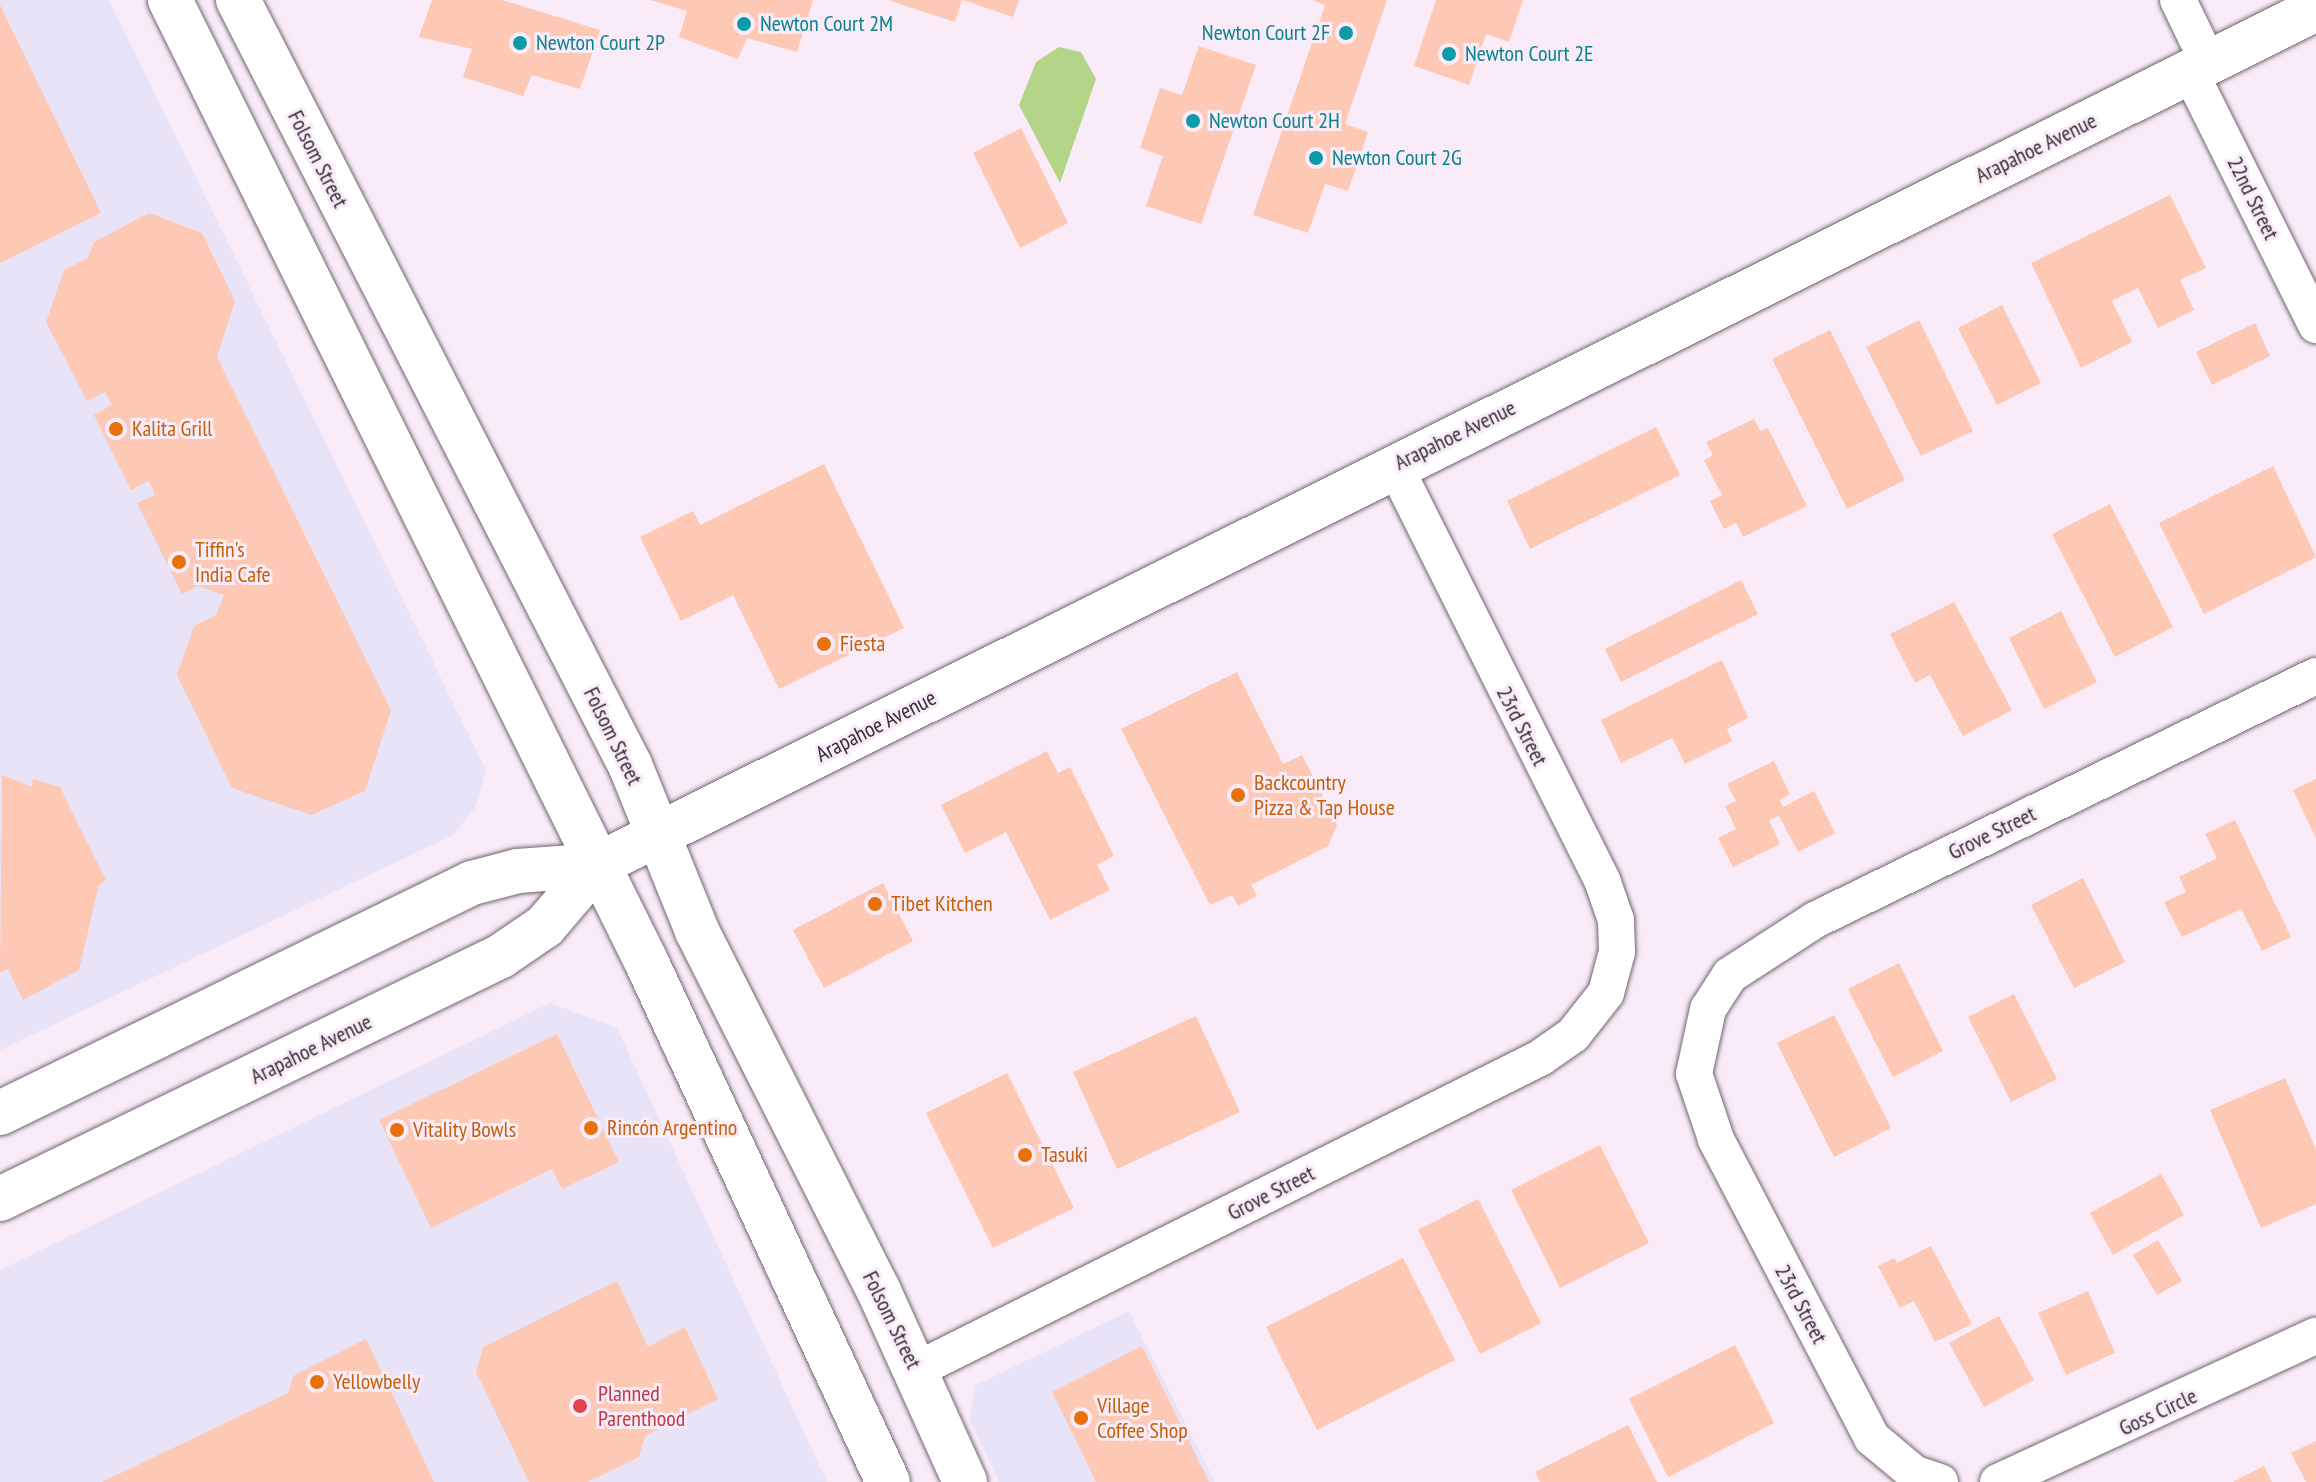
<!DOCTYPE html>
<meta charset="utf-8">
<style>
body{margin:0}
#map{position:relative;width:2316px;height:1482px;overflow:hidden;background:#f9ebf8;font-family:"PT Sans Narrow",sans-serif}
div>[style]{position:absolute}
.commercial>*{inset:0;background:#e9e3f8}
.green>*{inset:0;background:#b4d588}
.building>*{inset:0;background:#fdc9b5}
.roads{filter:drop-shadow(0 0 2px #726671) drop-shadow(0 0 2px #726671)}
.street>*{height:36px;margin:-18px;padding:0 18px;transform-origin:18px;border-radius:18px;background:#fff}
.secondary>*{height:44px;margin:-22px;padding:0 22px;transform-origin:22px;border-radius:22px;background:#fff}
.dots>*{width:22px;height:22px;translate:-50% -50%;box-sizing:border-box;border:4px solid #f9ebf8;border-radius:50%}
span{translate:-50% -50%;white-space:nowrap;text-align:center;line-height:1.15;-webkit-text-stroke:6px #f9ebf8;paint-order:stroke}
.culture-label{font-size:22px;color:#0d838f}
.left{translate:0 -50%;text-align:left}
.right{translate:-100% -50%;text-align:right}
.street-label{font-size:22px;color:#332e33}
.food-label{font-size:22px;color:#c56008}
.health-label{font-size:22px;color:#be3a42}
</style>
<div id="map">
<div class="commercial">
<div style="clip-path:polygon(0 0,109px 0,486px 770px,475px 808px,453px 835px,0 1050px)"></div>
<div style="clip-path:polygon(550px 1003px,617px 1028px,827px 1482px,0 1482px,0 1270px)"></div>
<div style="clip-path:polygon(1129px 1311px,1215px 1482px,999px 1482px,969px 1417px,976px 1385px)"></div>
</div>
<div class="green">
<div style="clip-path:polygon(1059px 47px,1081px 52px,1096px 79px,1060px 183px,1019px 105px,1036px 62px)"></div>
</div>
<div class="building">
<div style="clip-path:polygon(432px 0,502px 0,600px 30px,580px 89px,532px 75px,523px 96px,463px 77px,472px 49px,419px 37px)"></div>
<div style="clip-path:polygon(650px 0,813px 0,797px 52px,747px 38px,738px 59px,679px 37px,687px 11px)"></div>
<div style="clip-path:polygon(888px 0,962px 0,955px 22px)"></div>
<div style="clip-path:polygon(963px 0,1019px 0,1013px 17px)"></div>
<div style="clip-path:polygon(1312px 0,1387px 0,1345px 124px,1368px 132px,1348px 191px,1325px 184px,1308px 233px,1253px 215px,1325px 5px)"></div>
<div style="clip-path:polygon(1436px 0,1523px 0,1509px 42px,1486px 34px,1469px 85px,1414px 66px)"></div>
<div style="clip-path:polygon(0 5px,101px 213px,0 263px)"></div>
<div style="clip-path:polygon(1199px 46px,1256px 65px,1201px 224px,1146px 206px,1163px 156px,1140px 148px,1160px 88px,1182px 95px)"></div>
<div style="clip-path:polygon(1021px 128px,1068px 223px,1020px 248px,973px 153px)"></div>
<div style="clip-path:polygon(2170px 195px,2206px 268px,2180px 280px,2194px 310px,2158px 328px,2138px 288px,2112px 301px,2132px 342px,2081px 368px,2031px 263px)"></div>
<div style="clip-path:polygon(149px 213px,202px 233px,235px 301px,217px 357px,391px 710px,365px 791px,311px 815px,232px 788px,177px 675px,194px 626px,216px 615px,224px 595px,198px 586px,182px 594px,137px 503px,155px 495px,149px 481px,131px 490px,94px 415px,112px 405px,105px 392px,87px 401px,46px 322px,64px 270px,88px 258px,94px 242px)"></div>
<div style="clip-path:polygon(2002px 305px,2041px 383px,1997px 405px,1958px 328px)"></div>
<div style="clip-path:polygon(1919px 320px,1973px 431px,1921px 456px,1866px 347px)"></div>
<div style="clip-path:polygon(2255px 323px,2270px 356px,2212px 385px,2196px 352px)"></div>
<div style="clip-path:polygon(1830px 330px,1905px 480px,1847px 509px,1772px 359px)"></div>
<div style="clip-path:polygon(1754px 419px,1760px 431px,1768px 428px,1807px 506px,1743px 537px,1736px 523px,1724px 529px,1710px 501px,1722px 495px,1704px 460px,1713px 455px,1706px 442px)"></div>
<div style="clip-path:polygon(1656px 427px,1680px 475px,1530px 549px,1507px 501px)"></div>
<div style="clip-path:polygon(824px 464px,904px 628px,779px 689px,733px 595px,681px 621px,640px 537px,693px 511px,700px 525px)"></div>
<div style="clip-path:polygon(2273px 466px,2316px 557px,2204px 614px,2159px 523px)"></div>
<div style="clip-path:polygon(2110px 504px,2173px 627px,2115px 657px,2052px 534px)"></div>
<div style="clip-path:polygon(1741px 580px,1758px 614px,1621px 682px,1605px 649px)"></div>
<div style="clip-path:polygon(1954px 602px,2012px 710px,1963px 736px,1930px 675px,1915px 683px,1890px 634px)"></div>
<div style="clip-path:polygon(2061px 611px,2097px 682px,2044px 709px,2009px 638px)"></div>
<div style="clip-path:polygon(1722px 660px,1748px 718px,1727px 729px,1732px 741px,1685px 764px,1672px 738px,1621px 763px,1601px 720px)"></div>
<div style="clip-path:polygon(1237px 672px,1283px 764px,1302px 755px,1337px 825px,1328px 846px,1251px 885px,1257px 896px,1238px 906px,1232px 895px,1210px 905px,1121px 729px)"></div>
<div style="clip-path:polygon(1047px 751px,1058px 773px,1070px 767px,1114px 856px,1097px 865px,1110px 890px,1050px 920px,1006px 832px,965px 853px,941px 805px)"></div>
<div style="clip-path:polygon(1774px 761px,1790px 794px,1780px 800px,1783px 807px,1814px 791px,1835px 833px,1798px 852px,1779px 816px,1769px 820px,1780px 844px,1733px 867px,1718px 838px,1736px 829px,1725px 806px,1736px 801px,1727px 784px)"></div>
<div style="clip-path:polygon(2px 775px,32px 787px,33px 779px,60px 787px,106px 880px,99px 885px,79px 970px,23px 1000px,8px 969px,0 973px)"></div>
<div style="clip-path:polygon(2316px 779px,2316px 838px,2293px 790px)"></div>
<div style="clip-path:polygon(2235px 820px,2291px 937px,2262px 951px,2241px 909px,2182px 937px,2164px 902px,2186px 892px,2179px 877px,2217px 858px,2205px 834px)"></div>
<div style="clip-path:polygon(2083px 878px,2125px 962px,2074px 988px,2031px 905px)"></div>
<div style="clip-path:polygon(883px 883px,913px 941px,824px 988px,793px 930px)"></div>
<div style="clip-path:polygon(1899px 963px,1943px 1051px,1893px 1077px,1848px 989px)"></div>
<div style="clip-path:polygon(2014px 994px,2057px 1079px,2011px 1102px,1968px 1017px)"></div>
<div style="clip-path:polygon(1834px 1015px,1891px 1128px,1834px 1157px,1777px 1043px)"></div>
<div style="clip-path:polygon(1196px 1016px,1240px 1112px,1117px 1169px,1073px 1072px)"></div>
<div style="clip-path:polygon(557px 1034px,619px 1162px,562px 1189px,552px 1169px,431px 1228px,379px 1120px)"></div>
<div style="clip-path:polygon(1007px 1073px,1074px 1208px,993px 1248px,926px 1113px)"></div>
<div style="clip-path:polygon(2285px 1078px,2316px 1149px,2316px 1204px,2261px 1228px,2210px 1110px)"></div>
<div style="clip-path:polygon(1600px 1145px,1649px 1243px,1560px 1288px,1511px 1190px)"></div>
<div style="clip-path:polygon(2161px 1174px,2184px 1215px,2113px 1255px,2090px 1213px)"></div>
<div style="clip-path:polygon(1478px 1199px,1541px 1323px,1480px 1354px,1418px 1230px)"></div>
<div style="clip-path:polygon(2158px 1240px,2182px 1281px,2157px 1295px,2133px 1255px)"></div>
<div style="clip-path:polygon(1931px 1246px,1972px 1324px,1935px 1342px,1914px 1301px,1900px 1308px,1878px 1266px,1894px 1258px,1897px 1263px)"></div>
<div style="clip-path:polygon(1403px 1258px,1455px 1360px,1317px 1430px,1266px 1327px)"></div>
<div style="clip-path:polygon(617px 1281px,648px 1347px,685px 1327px,718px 1399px,645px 1436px,639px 1457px,588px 1482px,529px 1482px,476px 1372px,483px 1347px)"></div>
<div style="clip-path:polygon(2088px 1291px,2115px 1353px,2066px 1375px,2038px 1313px)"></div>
<div style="clip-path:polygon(1999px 1316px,2034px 1380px,1984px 1407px,1949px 1343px)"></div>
<div style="clip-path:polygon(366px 1339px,434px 1482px,102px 1482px,288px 1393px,293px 1376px)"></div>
<div style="clip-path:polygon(1735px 1345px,1774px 1423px,1668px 1477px,1629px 1399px)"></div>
<div style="clip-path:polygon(1142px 1346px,1209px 1482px,1096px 1482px,1087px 1463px,1052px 1392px)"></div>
<div style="clip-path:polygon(1628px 1425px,1657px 1482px,1540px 1482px,1535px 1472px)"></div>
<div style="clip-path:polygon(2316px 1441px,2316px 1482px,2306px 1482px,2291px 1453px)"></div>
<div style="clip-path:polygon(2264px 1466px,2272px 1482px,2233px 1482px)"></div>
</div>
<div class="roads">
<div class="street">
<div style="left:2178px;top:0;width:69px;rotate:64.2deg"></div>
<div style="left:2190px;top:72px;width:283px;rotate:63.5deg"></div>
<div style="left:916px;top:1370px;width:698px;rotate:-26.57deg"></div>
<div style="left:1540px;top:1058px;width:40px;rotate:-34.9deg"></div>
<div style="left:1573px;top:1035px;width:53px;rotate:-51.8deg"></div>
<div style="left:1606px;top:993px;width:42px;rotate:-75deg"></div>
<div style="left:1617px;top:952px;width:32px;rotate:-92deg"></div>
<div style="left:1616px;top:920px;width:42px;rotate:-109.3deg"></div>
<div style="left:1602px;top:880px;width:464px;rotate:-116.6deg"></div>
<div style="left:1940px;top:1482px;width:26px;rotate:-162deg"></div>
<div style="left:1915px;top:1474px;width:56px;rotate:-140.1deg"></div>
<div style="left:1872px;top:1438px;width:337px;rotate:-117.6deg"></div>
<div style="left:1716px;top:1139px;width:69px;rotate:-108.7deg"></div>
<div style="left:1694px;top:1074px;width:66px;rotate:-77.8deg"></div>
<div style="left:1708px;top:1009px;width:40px;rotate:-57.1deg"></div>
<div style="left:1730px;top:975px;width:101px;rotate:-32.9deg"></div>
<div style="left:1815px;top:920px;width:557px;rotate:-25.97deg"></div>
<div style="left:1998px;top:1482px;width:350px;rotate:-24.7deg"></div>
</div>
<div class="secondary">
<div style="left:170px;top:0;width:1072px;rotate:63.65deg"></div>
<div style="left:646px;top:961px;width:574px;rotate:65.09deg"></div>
<div style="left:238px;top:0;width:860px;rotate:62.87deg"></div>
<div style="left:630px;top:765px;width:179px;rotate:68deg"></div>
<div style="left:697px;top:931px;width:401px;rotate:63.2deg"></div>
<div style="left:878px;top:1289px;width:212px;rotate:65.7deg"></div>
<div style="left:0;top:1113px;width:525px;rotate:-25.98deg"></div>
<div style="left:472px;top:883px;width:48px;rotate:-14.6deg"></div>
<div style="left:518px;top:871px;width:79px;rotate:-4.3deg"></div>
<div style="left:597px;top:865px;width:1920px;rotate:-26.47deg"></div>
<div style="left:0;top:1199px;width:557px;rotate:-25.87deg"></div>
<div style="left:501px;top:956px;width:53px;rotate:-34.3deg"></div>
<div style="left:545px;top:926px;width:80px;rotate:-49.6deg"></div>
</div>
</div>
<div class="dots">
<div style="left:744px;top:24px;background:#0f9aa8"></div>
<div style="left:1346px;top:33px;background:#0f9aa8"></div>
<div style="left:520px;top:43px;background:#0f9aa8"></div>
<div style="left:1449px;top:54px;background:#0f9aa8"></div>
<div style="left:1193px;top:121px;background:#0f9aa8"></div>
<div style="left:1316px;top:158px;background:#0f9aa8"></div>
<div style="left:116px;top:429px;background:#e8710a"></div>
<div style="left:179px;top:562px;background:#e8710a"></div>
<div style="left:824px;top:644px;background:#e8710a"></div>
<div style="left:1238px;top:795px;background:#e8710a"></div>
<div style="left:875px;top:904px;background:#e8710a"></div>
<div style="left:591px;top:1128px;background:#e8710a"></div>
<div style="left:397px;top:1130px;background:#e8710a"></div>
<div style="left:1025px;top:1155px;background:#e8710a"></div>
<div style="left:317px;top:1382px;background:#e8710a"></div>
<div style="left:580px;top:1406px;background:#e0444e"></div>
<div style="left:1081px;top:1418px;background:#e8710a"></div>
</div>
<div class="culture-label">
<span class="left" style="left:760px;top:24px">Newton Court 2M</span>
<span class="right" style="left:1330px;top:33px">Newton Court 2F</span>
<span class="left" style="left:536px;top:43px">Newton Court 2P</span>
<span class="left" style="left:1465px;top:54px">Newton Court 2E</span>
<span class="left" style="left:1209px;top:121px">Newton Court 2H</span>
<span class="left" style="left:1332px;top:158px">Newton Court 2G</span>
</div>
<div class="street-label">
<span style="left:2036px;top:148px;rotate:-26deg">Arapahoe Avenue</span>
<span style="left:318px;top:159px;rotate:63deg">Folsom Street</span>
<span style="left:2253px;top:198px;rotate:64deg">22nd Street</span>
<span style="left:1455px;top:435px;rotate:-26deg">Arapahoe Avenue</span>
<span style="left:876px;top:726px;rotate:-27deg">Arapahoe Avenue</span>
<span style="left:1522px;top:726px;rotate:63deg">23rd Street</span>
<span style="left:613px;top:736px;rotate:64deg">Folsom Street</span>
<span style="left:1992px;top:833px;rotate:-26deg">Grove Street</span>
<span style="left:311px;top:1049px;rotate:-26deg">Arapahoe Avenue</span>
<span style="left:1271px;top:1193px;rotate:-27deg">Grove Street</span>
<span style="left:1801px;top:1304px;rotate:62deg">23rd Street</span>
<span style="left:892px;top:1320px;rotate:64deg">Folsom Street</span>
<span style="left:2158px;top:1412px;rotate:-25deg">Goss Circle</span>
</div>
<div class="food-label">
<span class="left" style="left:132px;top:429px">Kalita Grill</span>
<span class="left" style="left:195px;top:562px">Tiffin's<br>India Cafe</span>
<span class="left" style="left:840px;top:644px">Fiesta</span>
<span class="left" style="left:1254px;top:795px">Backcountry<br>Pizza &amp; Tap House</span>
<span class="left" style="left:891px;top:904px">Tibet Kitchen</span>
<span class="left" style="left:607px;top:1128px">Rincón Argentino</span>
<span class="left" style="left:413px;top:1130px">Vitality Bowls</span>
<span class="left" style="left:1041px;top:1155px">Tasuki</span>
<span class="left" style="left:333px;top:1382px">Yellowbelly</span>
<span class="left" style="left:1097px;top:1418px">Village<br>Coffee Shop</span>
</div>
<div class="health-label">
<span class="left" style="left:598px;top:1406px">Planned<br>Parenthood</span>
</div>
</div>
